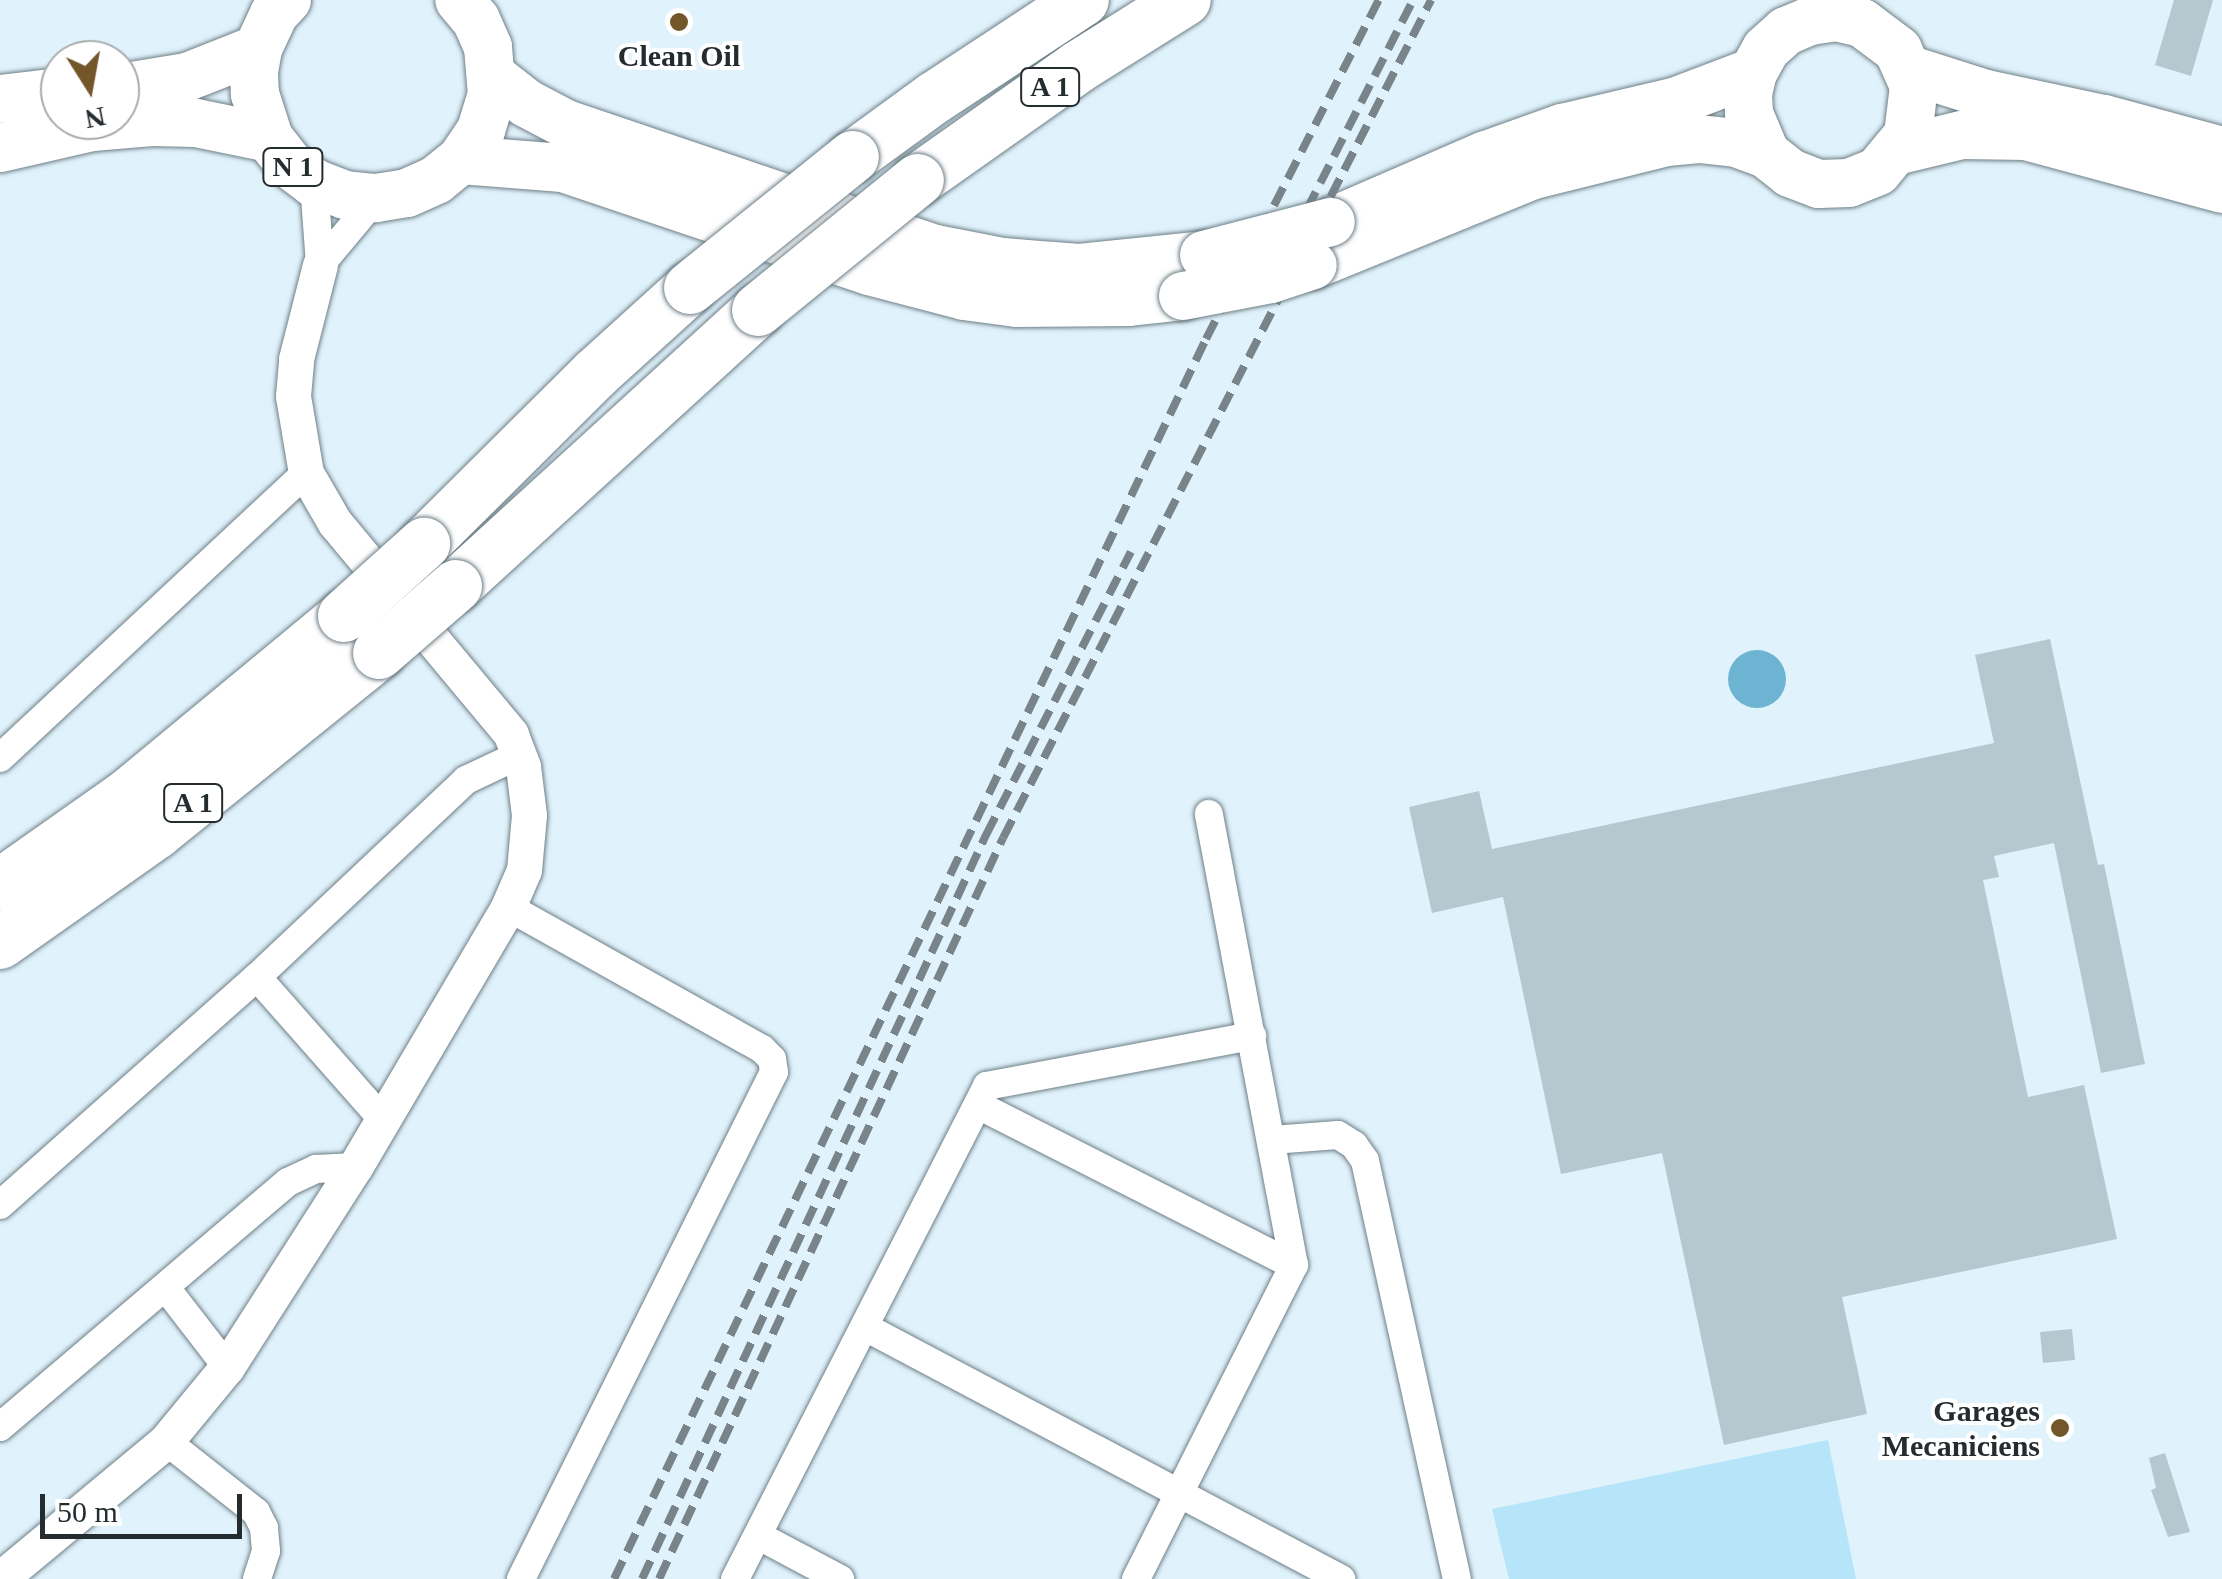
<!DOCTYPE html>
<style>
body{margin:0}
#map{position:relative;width:2222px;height:1579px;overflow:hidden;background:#e0f2fb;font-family:"Times New Roman",serif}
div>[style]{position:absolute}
.green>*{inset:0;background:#b6e5f9}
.water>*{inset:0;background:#6db4d2}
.round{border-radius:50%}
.building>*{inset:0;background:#b5c7cf}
.roads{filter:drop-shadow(0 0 2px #6e7f87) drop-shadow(0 0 2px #6e7f87)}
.minor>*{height:28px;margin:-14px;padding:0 14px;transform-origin:14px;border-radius:14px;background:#fff}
.tertiary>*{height:35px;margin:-17.5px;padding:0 17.5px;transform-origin:17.5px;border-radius:17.5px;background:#fff}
.trunk>*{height:48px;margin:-24px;padding:0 24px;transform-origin:24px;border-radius:24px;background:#fff}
.motorway>*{height:52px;margin:-26px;padding:0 26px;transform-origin:26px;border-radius:26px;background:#fff}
.rail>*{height:8px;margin-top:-4px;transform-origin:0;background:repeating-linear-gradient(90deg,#78848a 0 20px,transparent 0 30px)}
.bridges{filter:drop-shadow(0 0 2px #6e7f87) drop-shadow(0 0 2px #6e7f87)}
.trunk-bridge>*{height:48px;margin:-24px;padding:0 24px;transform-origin:24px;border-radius:24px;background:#fff}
.motorway-bridge>*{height:52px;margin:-26px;padding:0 26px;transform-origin:26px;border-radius:26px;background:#fff}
.dots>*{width:28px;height:28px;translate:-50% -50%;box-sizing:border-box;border:5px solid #fff;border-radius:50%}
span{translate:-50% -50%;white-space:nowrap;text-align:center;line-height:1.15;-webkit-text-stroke:8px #fff;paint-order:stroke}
.shield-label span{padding:2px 8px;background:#fff;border:2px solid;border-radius:8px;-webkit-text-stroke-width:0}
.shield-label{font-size:28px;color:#252c2f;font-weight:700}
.poi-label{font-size:30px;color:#252c2f;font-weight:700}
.right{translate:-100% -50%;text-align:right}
.north{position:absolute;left:40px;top:40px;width:100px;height:100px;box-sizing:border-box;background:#fff;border:2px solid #a8abac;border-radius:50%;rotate:169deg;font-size:28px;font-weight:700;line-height:40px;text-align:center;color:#252c2f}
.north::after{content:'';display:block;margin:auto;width:35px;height:45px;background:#73562a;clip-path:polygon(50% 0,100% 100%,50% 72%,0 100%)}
.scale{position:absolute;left:40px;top:1494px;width:202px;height:45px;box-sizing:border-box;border:5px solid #252c2f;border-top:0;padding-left:12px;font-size:30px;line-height:35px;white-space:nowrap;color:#252c2f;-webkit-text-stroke:8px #fff;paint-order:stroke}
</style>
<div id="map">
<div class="green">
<div style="clip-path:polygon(1828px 1440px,1856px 1579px,1509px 1579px,1492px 1509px)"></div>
</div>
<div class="water">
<div class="round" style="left:1728px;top:650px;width:58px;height:58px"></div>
</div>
<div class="building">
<div style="clip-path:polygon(2174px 0,2213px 0,2191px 76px,2155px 65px)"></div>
<div style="clip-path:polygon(2050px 639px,2098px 865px,2104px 864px,2145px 1064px,2101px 1073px,2054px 843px,1994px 856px,1999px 877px,1983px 880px,2028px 1097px,2084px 1085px,2117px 1239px,1842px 1297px,1867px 1414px,1724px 1445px,1662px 1153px,1561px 1174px,1503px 897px,1432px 913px,1409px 807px,1479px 791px,1492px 849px,1994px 743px,1975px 655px)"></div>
<div style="clip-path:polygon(2072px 1329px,2075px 1360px,2043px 1363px,2040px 1332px)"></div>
<div style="clip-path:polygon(2165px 1453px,2190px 1532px,2168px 1537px,2151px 1490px,2156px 1488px,2149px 1458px)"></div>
</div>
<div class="roads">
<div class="minor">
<div style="left:314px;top:183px;width:82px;rotate:85.8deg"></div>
<div style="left:320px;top:265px;width:87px;rotate:-50.1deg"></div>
<div style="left:0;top:758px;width:418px;rotate:-43deg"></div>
<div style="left:508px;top:907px;width:291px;rotate:29.2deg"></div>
<div style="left:762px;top:1049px;width:14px;rotate:45deg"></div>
<div style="left:772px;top:1059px;width:13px;rotate:81deg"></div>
<div style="left:774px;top:1072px;width:567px;rotate:116.52deg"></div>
<div style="left:257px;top:977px;width:191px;rotate:48.6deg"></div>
<div style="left:978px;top:1105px;width:354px;rotate:26.9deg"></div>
<div style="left:1272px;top:1140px;width:66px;rotate:-4.3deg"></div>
<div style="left:1338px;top:1135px;width:19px;rotate:32deg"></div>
<div style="left:1354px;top:1145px;width:19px;rotate:55deg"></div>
<div style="left:1365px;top:1161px;width:428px;rotate:77.6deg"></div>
<div style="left:0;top:1205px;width:344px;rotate:-41.6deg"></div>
<div style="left:257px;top:977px;width:287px;rotate:-43.3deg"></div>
<div style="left:466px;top:780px;width:59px;rotate:-25.3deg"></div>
<div style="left:166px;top:1288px;width:100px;rotate:52.3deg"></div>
<div style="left:865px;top:1327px;width:539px;rotate:27.9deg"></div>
<div style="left:0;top:1427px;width:378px;rotate:-40.4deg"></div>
<div style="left:288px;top:1182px;width:31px;rotate:-25deg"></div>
<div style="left:316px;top:1169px;width:39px;rotate:-3deg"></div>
<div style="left:166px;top:1441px;width:115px;rotate:38.3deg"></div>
<div style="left:256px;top:1512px;width:18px;rotate:63deg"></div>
<div style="left:264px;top:1528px;width:23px;rotate:85deg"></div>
<div style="left:266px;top:1551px;width:29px;rotate:108deg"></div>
<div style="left:759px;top:1536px;width:92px;rotate:28deg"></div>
<div style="left:735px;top:1579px;width:554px;rotate:-62.93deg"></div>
<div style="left:987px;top:1086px;width:270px;rotate:-10.7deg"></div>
<div style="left:1136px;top:1579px;width:352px;rotate:-63.3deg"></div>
<div style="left:1294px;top:1265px;width:459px;rotate:-100.7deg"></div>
</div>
<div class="tertiary">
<div style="left:0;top:1579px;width:216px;rotate:-39.7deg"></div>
<div style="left:166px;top:1441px;width:96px;rotate:-50.5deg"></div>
<div style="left:227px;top:1367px;width:237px;rotate:-57.4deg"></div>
<div style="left:355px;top:1167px;width:302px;rotate:-59.5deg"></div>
<div style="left:508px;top:907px;width:40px;rotate:-66.6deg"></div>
<div style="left:524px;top:870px;width:55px;rotate:-84.8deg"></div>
<div style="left:529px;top:815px;width:49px;rotate:-97deg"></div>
<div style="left:523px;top:766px;width:34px;rotate:-111deg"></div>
<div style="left:511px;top:734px;width:275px;rotate:-129.8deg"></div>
<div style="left:335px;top:523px;width:58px;rotate:-120.1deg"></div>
<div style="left:306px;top:473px;width:78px;rotate:-99.6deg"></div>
<div style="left:293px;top:396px;width:37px;rotate:-85deg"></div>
<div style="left:296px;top:359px;width:97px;rotate:-75.7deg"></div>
</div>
<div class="trunk">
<div style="left:287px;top:0;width:19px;rotate:133deg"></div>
<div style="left:274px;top:14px;width:38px;rotate:115deg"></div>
<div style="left:258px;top:49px;width:22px;rotate:100deg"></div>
<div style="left:254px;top:71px;width:23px;rotate:88deg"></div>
<div style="left:255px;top:94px;width:46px;rotate:72.3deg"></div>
<div style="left:269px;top:138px;width:33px;rotate:52deg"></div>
<div style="left:289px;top:164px;width:31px;rotate:37deg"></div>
<div style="left:314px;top:183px;width:33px;rotate:21deg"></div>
<div style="left:345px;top:195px;width:31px;rotate:6deg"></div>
<div style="left:376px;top:198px;width:31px;rotate:-9deg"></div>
<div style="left:407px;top:193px;width:32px;rotate:-24deg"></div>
<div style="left:436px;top:180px;width:32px;rotate:-39deg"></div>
<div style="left:461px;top:160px;width:36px;rotate:-56deg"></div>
<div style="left:481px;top:130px;width:37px;rotate:-73deg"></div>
<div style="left:492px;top:95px;width:48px;rotate:-94.8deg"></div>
<div style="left:488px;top:47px;width:30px;rotate:-114deg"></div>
<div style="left:476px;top:20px;width:26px;rotate:-130deg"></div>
<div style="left:1910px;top:70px;width:80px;rotate:17.5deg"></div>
<div style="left:1986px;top:94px;width:121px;rotate:12deg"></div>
<div style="left:2104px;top:119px;width:122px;rotate:15.2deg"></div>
<div style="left:493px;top:77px;width:42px;rotate:38.2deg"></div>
<div style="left:526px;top:103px;width:45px;rotate:27.7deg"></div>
<div style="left:566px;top:124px;width:391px;rotate:18.7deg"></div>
<div style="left:936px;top:249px;width:68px;rotate:11deg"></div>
<div style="left:1003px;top:262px;width:76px;rotate:4.5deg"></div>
<div style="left:1079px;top:268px;width:126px;rotate:-5.9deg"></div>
<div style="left:120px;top:88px;width:68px;rotate:-9.3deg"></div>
<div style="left:187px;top:77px;width:76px;rotate:-21.5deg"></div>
<div style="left:0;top:99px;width:60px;rotate:-6.7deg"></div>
<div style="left:0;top:148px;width:94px;rotate:-12.9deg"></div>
<div style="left:92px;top:127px;width:60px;rotate:-4.8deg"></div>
<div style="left:152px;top:122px;width:44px;rotate:1.3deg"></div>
<div style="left:196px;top:123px;width:75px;rotate:11.6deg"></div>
<div style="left:1900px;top:150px;width:64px;rotate:-13.6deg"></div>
<div style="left:1962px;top:135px;width:64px;rotate:0.9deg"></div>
<div style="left:2026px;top:136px;width:203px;rotate:15.1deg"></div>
<div style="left:461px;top:160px;width:102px;rotate:4.5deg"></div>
<div style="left:563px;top:168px;width:323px;rotate:18.6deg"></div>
<div style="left:869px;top:271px;width:98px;rotate:14.7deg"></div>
<div style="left:964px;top:296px;width:53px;rotate:7.5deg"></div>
<div style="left:1017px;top:303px;width:112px;rotate:-0.5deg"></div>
<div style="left:1129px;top:302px;width:54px;rotate:-6.3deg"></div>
<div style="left:1331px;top:222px;width:169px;rotate:-23.4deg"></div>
<div style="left:1486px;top:155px;width:81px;rotate:-19.6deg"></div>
<div style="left:1562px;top:128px;width:118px;rotate:-13.2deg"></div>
<div style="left:1677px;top:101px;width:81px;rotate:-20.9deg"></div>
<div style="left:1313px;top:265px;width:239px;rotate:-22.2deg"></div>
<div style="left:1534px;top:175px;width:136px;rotate:-14deg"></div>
<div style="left:1666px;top:142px;width:33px;rotate:-5deg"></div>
<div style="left:1699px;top:139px;width:37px;rotate:6deg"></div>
<div style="left:1736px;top:143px;width:32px;rotate:20deg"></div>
<div style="left:1766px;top:154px;width:31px;rotate:38deg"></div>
<div style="left:1790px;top:173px;width:31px;rotate:21deg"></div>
<div style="left:1819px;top:184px;width:30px;rotate:-2deg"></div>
<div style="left:1849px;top:183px;width:31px;rotate:-22deg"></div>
<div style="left:1878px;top:171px;width:47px;rotate:-50.2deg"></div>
<div style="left:1908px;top:135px;width:49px;rotate:-83deg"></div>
<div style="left:1914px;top:86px;width:39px;rotate:-114deg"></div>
<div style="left:1898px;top:50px;width:45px;rotate:-143.1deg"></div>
<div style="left:1862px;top:23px;width:27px;rotate:-167deg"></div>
<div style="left:1836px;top:17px;width:26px;rotate:171deg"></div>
<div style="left:1810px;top:21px;width:26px;rotate:157deg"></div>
<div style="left:1786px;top:31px;width:27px;rotate:138deg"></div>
<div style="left:1766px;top:49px;width:26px;rotate:119deg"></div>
<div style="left:1753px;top:72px;width:22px;rotate:103deg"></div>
<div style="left:1748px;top:93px;width:21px;rotate:87deg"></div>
<div style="left:1749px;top:114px;width:43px;rotate:67deg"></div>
</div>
<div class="motorway">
<div style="left:853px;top:157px;width:100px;rotate:-36.1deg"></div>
<div style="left:934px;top:98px;width:178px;rotate:-33.3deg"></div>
<div style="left:918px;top:180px;width:196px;rotate:-35.2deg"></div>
<div style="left:1078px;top:67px;width:126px;rotate:-32.1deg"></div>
<div style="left:424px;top:544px;width:240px;rotate:-44.8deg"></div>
<div style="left:594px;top:375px;width:130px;rotate:-42.2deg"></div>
<div style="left:456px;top:586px;width:409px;rotate:-42.4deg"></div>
<div style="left:0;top:885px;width:156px;rotate:-35.1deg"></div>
<div style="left:128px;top:795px;width:281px;rotate:-39.6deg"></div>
<div style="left:0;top:943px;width:191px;rotate:-35.2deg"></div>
<div style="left:156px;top:833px;width:287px;rotate:-38.9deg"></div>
</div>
</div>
<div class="rail">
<div style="left:1266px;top:290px;width:325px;rotate:-63.1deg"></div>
<div style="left:614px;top:1579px;width:1374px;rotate:-64.48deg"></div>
<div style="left:1206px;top:339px;width:381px;rotate:-63deg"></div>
<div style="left:642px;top:1579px;width:820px;rotate:-65.19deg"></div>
<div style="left:986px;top:835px;width:318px;rotate:-62.9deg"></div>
<div style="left:659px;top:1579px;width:817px;rotate:-65.1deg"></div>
<div style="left:1003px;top:838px;width:941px;rotate:-62.94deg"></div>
</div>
<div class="bridges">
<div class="trunk-bridge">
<div style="left:1204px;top:255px;width:131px;rotate:-14.6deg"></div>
<div style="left:1183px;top:296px;width:90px;rotate:-10.9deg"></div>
<div style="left:1271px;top:279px;width:44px;rotate:-18.4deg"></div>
</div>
<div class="motorway-bridge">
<div style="left:690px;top:288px;width:209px;rotate:-38.8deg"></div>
<div style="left:758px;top:310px;width:206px;rotate:-39.1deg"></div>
<div style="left:344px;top:616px;width:108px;rotate:-42deg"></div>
<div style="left:379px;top:653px;width:102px;rotate:-41deg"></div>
</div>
</div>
<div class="dots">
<div style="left:679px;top:22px;background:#73562a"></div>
<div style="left:2060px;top:1428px;background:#73562a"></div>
</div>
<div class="shield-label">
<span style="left:1050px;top:87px">A 1</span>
<span style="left:293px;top:167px">N 1</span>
<span style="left:193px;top:803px">A 1</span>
</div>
<div class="poi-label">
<span style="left:679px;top:56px">Clean Oil</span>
<span class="right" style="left:2040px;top:1428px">Garages<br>Mecaniciens</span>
</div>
<div class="north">N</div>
<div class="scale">50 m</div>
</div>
